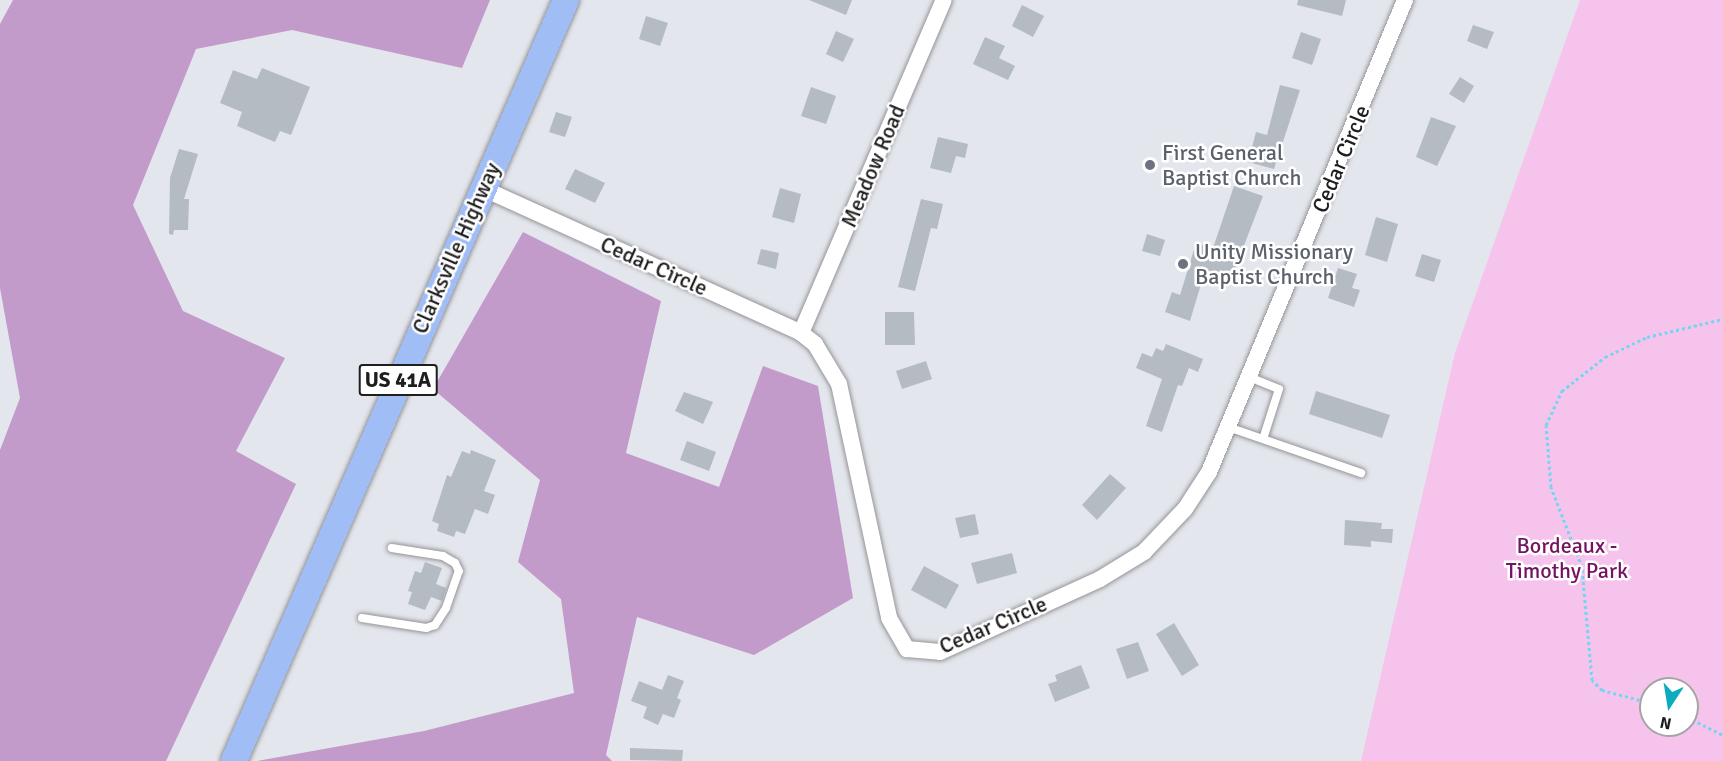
<!DOCTYPE html>
<style>
body{margin:0}
#map{position:relative;width:1723px;height:761px;overflow:hidden;background:#e4e6ee;font-family:Signika,sans-serif}
div>[style]{position:absolute}
.forest>*{inset:0;background:#c29bcb}
.park>*{inset:0;background:#f6c3ec}
.building>*{inset:0;background:#b4bbc2}
.path>*{height:3px;margin-top:-1.5px;transform-origin:0;background:repeating-linear-gradient(90deg,#72d6f1 0 3px,transparent 0 6px)}
.roads{filter:drop-shadow(0 0 2px #959595) drop-shadow(0 0 2px #959595)}
.lane>*{height:8px;margin:-4px;padding:0 4px;transform-origin:4px;border-radius:4px;background:#fff}
.street>*{height:16px;margin:-8px;padding:0 8px;transform-origin:8px;border-radius:8px;background:#fff}
.primary>*{height:26px;margin:-13px;padding:0 13px;transform-origin:13px;border-radius:13px;background:#a1bdf6}
.dots>*{width:16px;height:16px;translate:-50% -50%;box-sizing:border-box;border:3px solid #fff;border-radius:50%}
span{translate:-50% -50%;white-space:nowrap;text-align:center;line-height:1.15;-webkit-text-stroke:5px #fff;paint-order:stroke}
.shield-label span{padding:2px 4px;background:#fff;border:2px solid;border-radius:4px;-webkit-text-stroke-width:0}
.shield-label{font-size:21px;color:#1e1e1e;font-weight:700}
.worship-label{font-size:22px;color:#5b616d}
.left{translate:0 -50%;text-align:left}
.street-label{font-size:22px;color:#1e1e1e}
.park-label{font-size:22px;color:#751262}
.north{position:absolute;left:1639px;top:677px;width:60px;height:60px;box-sizing:border-box;background:#fff;border:2px solid #a5a5a5;border-radius:50%;rotate:192deg;font-size:16px;font-weight:700;line-height:24px;text-align:center;color:#1e1e1e}
.north::after{content:'';display:block;margin:auto;width:21px;height:27px;background:#0cabbf;clip-path:polygon(50% 0,100% 100%,50% 72%,0 100%)}
</style>
<div id="map">
<div class="forest">
<div style="clip-path:polygon(13px 0,490px 0,462px 68px,292px 30px,196px 49px,133px 205px,183px 311px,285px 358px,236px 451px,296px 484px,166px 761px,0 761px,0 450px,20px 398px,0 288px,0 24px)"></div>
<div style="clip-path:polygon(523px 232px,661px 301px,626px 453px,719px 487px,763px 366px,818px 386px,853px 598px,754px 655px,637px 617px,606px 755px,612px 761px,257px 761px,424px 731px,574px 693px,561px 599px,518px 562px,540px 480px,433px 389px)"></div>
</div>
<div class="park">
<div style="clip-path:polygon(evenodd,1580px 0,1723px 0,1723px 761px,1361px 761px,1455px 353px,1580px 0,1651px 689px,1687px 689px,1687px 725px,1651px 725px,1651px 689px)"></div>
</div>
<div class="building">
<div style="clip-path:polygon(809px 0,852px 0,846px 15px)"></div>
<div style="clip-path:polygon(1298px 0,1346px 0,1342px 16px,1297px 5px)"></div>
<div style="clip-path:polygon(1022px 5px,1044px 16px,1033px 37px,1012px 26px)"></div>
<div style="clip-path:polygon(646px 16px,668px 23px,660px 46px,639px 39px)"></div>
<div style="clip-path:polygon(1473px 25px,1494px 32px,1487px 49px,1467px 41px)"></div>
<div style="clip-path:polygon(836px 31px,854px 39px,843px 62px,826px 54px)"></div>
<div style="clip-path:polygon(1301px 32px,1321px 39px,1312px 65px,1292px 58px)"></div>
<div style="clip-path:polygon(985px 37px,1005px 46px,999px 58px,1015px 66px,1008px 80px,973px 64px)"></div>
<div style="clip-path:polygon(262px 68px,310px 87px,291px 135px,280px 131px,275px 142px,237px 126px,242px 112px,220px 103px,233px 70px,257px 79px)"></div>
<div style="clip-path:polygon(1460px 77px,1474px 86px,1464px 103px,1449px 94px)"></div>
<div style="clip-path:polygon(1280px 85px,1300px 90px,1274px 169px,1248px 162px,1256px 132px,1267px 135px)"></div>
<div style="clip-path:polygon(811px 87px,836px 96px,826px 124px,801px 116px)"></div>
<div style="clip-path:polygon(556px 112px,572px 117px,565px 137px,549px 132px)"></div>
<div style="clip-path:polygon(1431px 117px,1456px 126px,1437px 166px,1416px 157px)"></div>
<div style="clip-path:polygon(938px 137px,968px 144px,965px 158px,956px 156px,951px 173px,930px 168px)"></div>
<div style="clip-path:polygon(179px 149px,198px 154px,184px 199px,189px 199px,188px 230px,174px 230px,173px 235px,169px 234px,170px 178px)"></div>
<div style="clip-path:polygon(575px 169px,605px 183px,595px 203px,565px 189px)"></div>
<div style="clip-path:polygon(1234px 186px,1263px 196px,1230px 282px,1204px 274px,1190px 321px,1165px 312px,1172px 292px,1180px 295px,1196px 243px,1213px 248px)"></div>
<div style="clip-path:polygon(780px 188px,801px 194px,794px 223px,772px 217px)"></div>
<div style="clip-path:polygon(921px 199px,943px 204px,937px 229px,931px 228px,915px 291px,898px 287px)"></div>
<div style="clip-path:polygon(1376px 217px,1398px 224px,1387px 262px,1365px 255px)"></div>
<div style="clip-path:polygon(1147px 234px,1165px 240px,1160px 256px,1142px 251px)"></div>
<div style="clip-path:polygon(761px 249px,779px 253px,776px 269px,757px 264px)"></div>
<div style="clip-path:polygon(1422px 254px,1441px 260px,1434px 282px,1415px 276px)"></div>
<div style="clip-path:polygon(1338px 268px,1357px 274px,1352px 288px,1360px 290px,1354px 307px,1328px 298px)"></div>
<div style="clip-path:polygon(885px 312px,914px 312px,915px 345px,885px 345px)"></div>
<div style="clip-path:polygon(1166px 344px,1203px 359px,1198px 372px,1189px 368px,1182px 386px,1178px 385px,1162px 432px,1146px 426px,1162px 379px,1136px 368px,1142px 353px,1152px 357px,1156px 348px,1163px 351px)"></div>
<div style="clip-path:polygon(926px 361px,932px 379px,902px 389px,896px 371px)"></div>
<div style="clip-path:polygon(1316px 391px,1390px 415px,1382px 438px,1309px 414px)"></div>
<div style="clip-path:polygon(684px 392px,713px 402px,703px 424px,675px 411px)"></div>
<div style="clip-path:polygon(687px 441px,716px 452px,709px 471px,680px 460px)"></div>
<div style="clip-path:polygon(471px 450px,496px 460px,484px 491px,495px 495px,488px 514px,475px 509px,465px 534px,456px 531px,454px 537px,437px 531px,439px 524px,432px 521px,447px 475px,451px 477px,462px 451px,470px 454px)"></div>
<div style="clip-path:polygon(1110px 474px,1126px 488px,1097px 520px,1082px 505px)"></div>
<div style="clip-path:polygon(975px 514px,979px 534px,960px 538px,955px 518px)"></div>
<div style="clip-path:polygon(1345px 520px,1382px 523px,1381px 529px,1393px 529px,1392px 543px,1371px 541px,1371px 547px,1344px 545px)"></div>
<div style="clip-path:polygon(1012px 553px,1017px 573px,977px 584px,971px 563px)"></div>
<div style="clip-path:polygon(425px 562px,442px 568px,436px 584px,446px 588px,442px 601px,431px 597px,425px 610px,408px 604px,412px 592px,408px 591px,415px 571px,421px 573px)"></div>
<div style="clip-path:polygon(924px 566px,959px 585px,946px 609px,911px 590px)"></div>
<div style="clip-path:polygon(1174px 623px,1199px 665px,1182px 676px,1156px 634px)"></div>
<div style="clip-path:polygon(1138px 642px,1149px 671px,1127px 679px,1116px 649px)"></div>
<div style="clip-path:polygon(1081px 665px,1090px 688px,1055px 702px,1048px 684px,1057px 681px,1055px 675px)"></div>
<div style="clip-path:polygon(668px 675px,684px 681px,677px 698px,681px 700px,674px 718px,663px 714px,658px 725px,643px 718px,647px 707px,631px 701px,639px 681px,662px 690px)"></div>
<div style="clip-path:polygon(630px 748px,683px 750px,682px 761px,630px 760px)"></div>
</div>
<div class="path">
<div style="left:1651px;top:703px;width:51px;rotate:-165.1deg"></div>
<div style="left:1602px;top:690px;width:14px;rotate:-135deg"></div>
<div style="left:1592px;top:680px;width:113px;rotate:-95.1deg"></div>
<div style="left:1582px;top:567px;width:86px;rotate:-111.2deg"></div>
<div style="left:1551px;top:487px;width:62px;rotate:-94.6deg"></div>
<div style="left:1546px;top:425px;width:38px;rotate:-65deg"></div>
<div style="left:1562px;top:391px;width:55px;rotate:-38.3deg"></div>
<div style="left:1605px;top:357px;width:47px;rotate:-25.5deg"></div>
<div style="left:1647px;top:337px;width:78px;rotate:-13.3deg"></div>
<div style="left:1687px;top:717px;width:40px;rotate:26.6deg"></div>
</div>
<div class="roads">
<div class="lane">
<div style="left:1249px;top:377px;width:32px;rotate:22deg"></div>
<div style="left:1279px;top:389px;width:52px;rotate:107.7deg"></div>
<div style="left:1228px;top:427px;width:141px;rotate:19.1deg"></div>
<div style="left:362px;top:618px;width:65px;rotate:8.9deg"></div>
<div style="left:426px;top:628px;width:9px;rotate:-18deg"></div>
<div style="left:435px;top:625px;width:20px;rotate:-57deg"></div>
<div style="left:446px;top:608px;width:39px;rotate:-71deg"></div>
<div style="left:459px;top:571px;width:9px;rotate:-117deg"></div>
<div style="left:455px;top:563px;width:14px;rotate:-150deg"></div>
<div style="left:443px;top:556px;width:52px;rotate:-171.1deg"></div>
</div>
<div class="street">
<div style="left:482px;top:188px;width:350px;rotate:24.4deg"></div>
<div style="left:801px;top:333px;width:18px;rotate:38deg"></div>
<div style="left:815px;top:344px;width:47px;rotate:59deg"></div>
<div style="left:839px;top:384px;width:239px;rotate:77.9deg"></div>
<div style="left:889px;top:618px;width:36px;rotate:60deg"></div>
<div style="left:907px;top:649px;width:33px;rotate:5deg"></div>
<div style="left:940px;top:652px;width:176px;rotate:-24.5deg"></div>
<div style="left:1100px;top:579px;width:52px;rotate:-31.5deg"></div>
<div style="left:1144px;top:552px;width:59px;rotate:-46.4deg"></div>
<div style="left:1185px;top:509px;width:44px;rotate:-57deg"></div>
<div style="left:1209px;top:472px;width:511px;rotate:-67.45deg"></div>
<div style="left:801px;top:333px;width:362px;rotate:-66.8deg"></div>
</div>
<div class="primary">
<div style="left:234px;top:761px;width:830px;rotate:-66.43deg"></div>
</div>
</div>
<div class="dots">
<div style="left:1150px;top:165px;background:#6b7280"></div>
<div style="left:1183px;top:264px;background:#6b7280"></div>
</div>
<div class="shield-label">
<span style="left:398px;top:380px">US 41A</span>
</div>
<div class="worship-label">
<span class="left" style="left:1162px;top:165px">First General<br>Baptist Church</span>
<span class="left" style="left:1195px;top:264px">Unity Missionary<br>Baptist Church</span>
</div>
<div class="street-label">
<span style="left:1341px;top:159px;rotate:-67deg">Cedar Circle</span>
<span style="left:873px;top:166px;rotate:-67deg">Meadow Road</span>
<span style="left:456px;top:248px;rotate:-66deg">Clarksville Highway</span>
<span style="left:654px;top:266px;rotate:24deg">Cedar Circle</span>
<span style="left:993px;top:625px;rotate:-23deg">Cedar Circle</span>
</div>
<div class="park-label">
<span style="left:1567px;top:558px">Bordeaux -<br>Timothy Park</span>
</div>
<div class="north">N</div>
</div>
